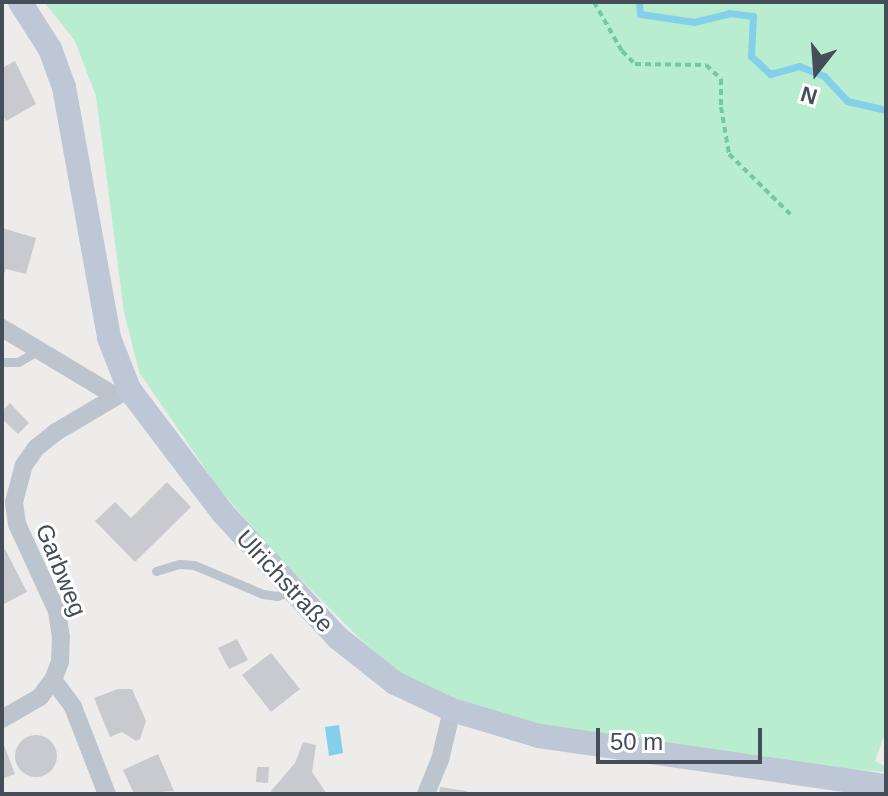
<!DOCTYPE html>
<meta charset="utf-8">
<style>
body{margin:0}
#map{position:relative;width:888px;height:796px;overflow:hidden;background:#eeebeb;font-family:Arial,sans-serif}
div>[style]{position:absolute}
.green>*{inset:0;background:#b8edcf}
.water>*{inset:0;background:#84cfea}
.stream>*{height:7px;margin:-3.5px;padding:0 3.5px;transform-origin:3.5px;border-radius:3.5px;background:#84cfea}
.building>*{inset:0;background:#c8cad0}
.round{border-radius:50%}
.path>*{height:4px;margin-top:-2px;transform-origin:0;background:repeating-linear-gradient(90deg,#70cba3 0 6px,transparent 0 10px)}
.lane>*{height:9px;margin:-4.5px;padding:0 4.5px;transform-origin:4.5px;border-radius:4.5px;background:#bcc5ce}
.street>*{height:18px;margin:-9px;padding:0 9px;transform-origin:9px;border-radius:9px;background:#bcc5ce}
.secondary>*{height:24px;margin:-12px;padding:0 12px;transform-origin:12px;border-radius:12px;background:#bdc7d5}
span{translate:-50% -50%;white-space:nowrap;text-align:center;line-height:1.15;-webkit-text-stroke:6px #fff;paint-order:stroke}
.street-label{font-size:24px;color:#444d58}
.frame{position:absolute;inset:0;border:4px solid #444d58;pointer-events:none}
.north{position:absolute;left:776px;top:32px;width:80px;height:80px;-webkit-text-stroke:6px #fff;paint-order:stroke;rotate:197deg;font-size:22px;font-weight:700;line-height:32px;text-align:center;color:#444d58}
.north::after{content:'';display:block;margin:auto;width:28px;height:36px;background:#444d58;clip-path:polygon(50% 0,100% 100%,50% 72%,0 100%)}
.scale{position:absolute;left:596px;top:728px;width:166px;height:36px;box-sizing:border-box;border:4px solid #444d58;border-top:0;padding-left:10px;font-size:24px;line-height:28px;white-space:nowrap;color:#444d58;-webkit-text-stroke:6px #fff;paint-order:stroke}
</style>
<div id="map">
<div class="green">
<div style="clip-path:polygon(44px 2px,886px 2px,886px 730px,875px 761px,886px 767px,886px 772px,798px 765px,565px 732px,481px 709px,401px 674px,358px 637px,270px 548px,217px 486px,139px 372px,124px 312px,96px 96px,75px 41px)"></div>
</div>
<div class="water">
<div style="clip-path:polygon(339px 725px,343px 753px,329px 756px,325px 727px)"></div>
</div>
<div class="stream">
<div style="left:639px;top:2px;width:12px;rotate:85deg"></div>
<div style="left:640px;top:14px;width:55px;rotate:8.4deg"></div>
<div style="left:694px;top:22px;width:36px;rotate:-14deg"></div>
<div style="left:729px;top:13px;width:24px;rotate:7deg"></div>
<div style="left:753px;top:16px;width:40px;rotate:92.9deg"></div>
<div style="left:751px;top:56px;width:26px;rotate:43deg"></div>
<div style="left:770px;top:74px;width:30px;rotate:-15deg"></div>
<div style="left:799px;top:66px;width:27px;rotate:22deg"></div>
<div style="left:824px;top:76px;width:34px;rotate:47deg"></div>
<div style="left:847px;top:101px;width:40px;rotate:13deg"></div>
</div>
<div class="building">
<div style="clip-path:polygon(15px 61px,36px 104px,6px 121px,2px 114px,2px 68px)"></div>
<div style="clip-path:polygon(2px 228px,36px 238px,26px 274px,6px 269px,2px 278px)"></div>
<div style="clip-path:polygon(10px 403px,29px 423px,18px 434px,2px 419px,2px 411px)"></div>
<div style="clip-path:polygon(167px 482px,191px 507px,135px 562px,95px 521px,115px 502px,131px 518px)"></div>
<div style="clip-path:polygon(5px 549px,27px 592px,2px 605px,2px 551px)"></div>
<div style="clip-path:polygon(237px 639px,248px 660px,229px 669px,218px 648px)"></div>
<div style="clip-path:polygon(271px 653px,300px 689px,271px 712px,242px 675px)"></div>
<div style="clip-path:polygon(118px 689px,132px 689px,146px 721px,140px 739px,136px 741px,122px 732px,110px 737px,94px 698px)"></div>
<div class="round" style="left:15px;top:735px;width:42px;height:42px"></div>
<div style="clip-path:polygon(2px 740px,15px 774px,2px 779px)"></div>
<div style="clip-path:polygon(303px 742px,316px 745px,312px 772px,327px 794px,273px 794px,271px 791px,295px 763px)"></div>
<div style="clip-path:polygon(158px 754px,174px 791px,134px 794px,123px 770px)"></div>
<div style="clip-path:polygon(257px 767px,269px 767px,268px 783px,256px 782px)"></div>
<div style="clip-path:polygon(440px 787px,467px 791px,467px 794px,439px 794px)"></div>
</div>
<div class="path">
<div style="left:594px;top:2px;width:56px;rotate:60.3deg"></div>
<div style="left:622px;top:51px;width:18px;rotate:45deg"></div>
<div style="left:635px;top:64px;width:71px;rotate:0.8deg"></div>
<div style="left:706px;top:65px;width:21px;rotate:43deg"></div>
<div style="left:721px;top:79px;width:28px;rotate:90deg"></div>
<div style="left:721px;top:107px;width:48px;rotate:80.3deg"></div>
<div style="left:729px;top:154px;width:86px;rotate:44.5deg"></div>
</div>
<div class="lane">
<div style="left:2px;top:362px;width:16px"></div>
<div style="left:18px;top:362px;width:22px;rotate:-30deg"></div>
<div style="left:156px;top:571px;width:24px;rotate:-17deg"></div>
<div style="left:179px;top:564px;width:15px;rotate:4deg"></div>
<div style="left:194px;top:565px;width:75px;rotate:22.8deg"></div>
<div style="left:263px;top:594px;width:14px;rotate:8deg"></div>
<div style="left:277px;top:596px;width:16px;rotate:-18deg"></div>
</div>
<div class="street">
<div style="left:2px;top:328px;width:132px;rotate:31deg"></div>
<div style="left:53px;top:680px;width:34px;rotate:53deg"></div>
<div style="left:73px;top:707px;width:93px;rotate:68.7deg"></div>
<div style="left:2px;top:719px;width:44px;rotate:-30.1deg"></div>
<div style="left:40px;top:697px;width:21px;rotate:-53deg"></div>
<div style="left:53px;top:680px;width:19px;rotate:-69deg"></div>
<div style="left:60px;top:662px;width:25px;rotate:-88deg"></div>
<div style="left:61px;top:637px;width:26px;rotate:-99deg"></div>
<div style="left:57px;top:611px;width:96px;rotate:-114.7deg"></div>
<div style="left:17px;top:524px;width:22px;rotate:-98deg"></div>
<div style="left:14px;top:502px;width:38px;rotate:-75deg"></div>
<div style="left:24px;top:465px;width:21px;rotate:-55deg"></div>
<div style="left:36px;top:448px;width:26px;rotate:-39deg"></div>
<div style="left:56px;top:432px;width:85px;rotate:-30.5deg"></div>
<div style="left:426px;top:794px;width:37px;rotate:-68deg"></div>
<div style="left:440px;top:760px;width:51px;rotate:-76.5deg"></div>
</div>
<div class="secondary">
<div style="left:20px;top:2px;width:56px;rotate:57.4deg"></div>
<div style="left:50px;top:49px;width:40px;rotate:69.8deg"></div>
<div style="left:64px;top:87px;width:255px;rotate:79.8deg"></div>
<div style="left:109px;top:338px;width:55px;rotate:68.6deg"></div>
<div style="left:129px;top:389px;width:154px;rotate:52.9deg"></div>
<div style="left:222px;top:512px;width:171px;rotate:47.4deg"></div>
<div style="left:338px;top:638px;width:73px;rotate:38.3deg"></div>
<div style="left:395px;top:683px;width:63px;rotate:25.3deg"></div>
<div style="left:452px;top:710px;width:91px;rotate:16.6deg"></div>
<div style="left:539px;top:736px;width:351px;rotate:8.2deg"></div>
</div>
<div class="street-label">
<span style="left:61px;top:570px;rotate:68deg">Garbweg</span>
<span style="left:285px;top:581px;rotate:47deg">Ulrichstraße</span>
</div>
<div class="frame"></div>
<div class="north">N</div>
<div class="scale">50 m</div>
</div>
